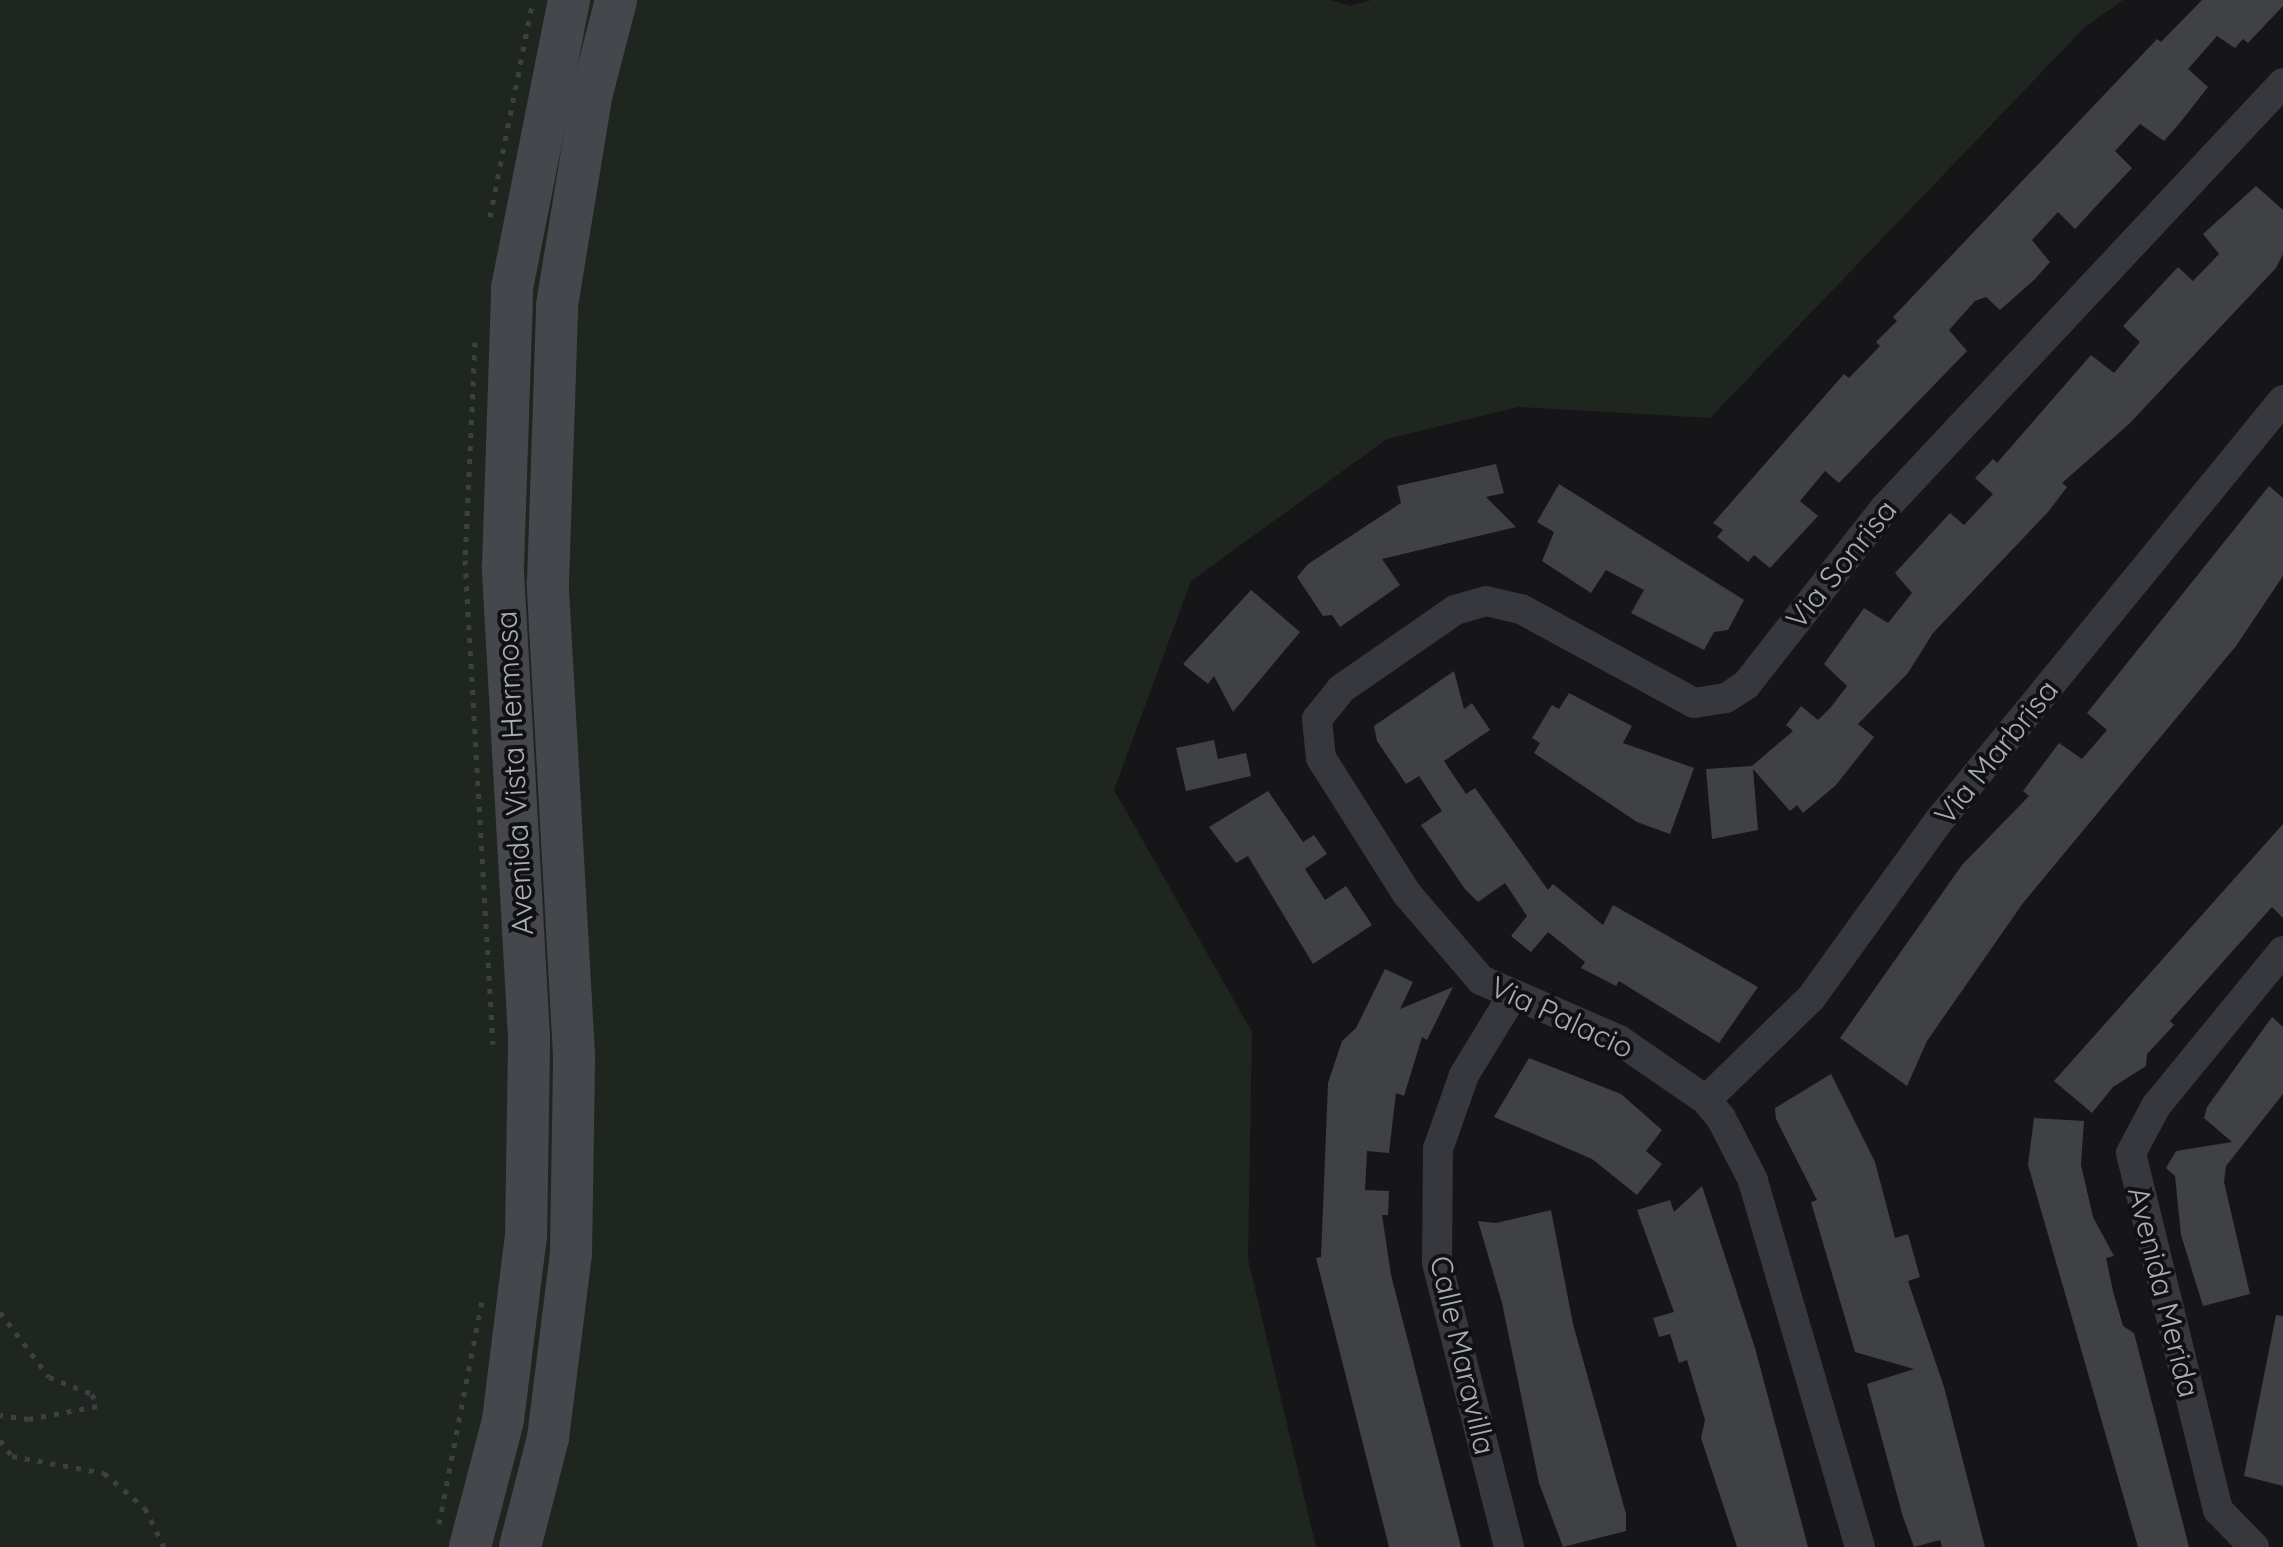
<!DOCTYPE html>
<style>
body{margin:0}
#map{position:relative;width:2283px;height:1547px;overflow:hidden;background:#161618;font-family:Quicksand,sans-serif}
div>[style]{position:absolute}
.green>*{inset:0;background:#1e261f}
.building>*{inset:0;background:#404145}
.path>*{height:5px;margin-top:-2.5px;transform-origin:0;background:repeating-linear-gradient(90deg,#3d3f44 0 5px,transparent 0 13px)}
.minor>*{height:30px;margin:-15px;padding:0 15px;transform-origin:15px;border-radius:15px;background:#37383d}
.secondary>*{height:42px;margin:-21px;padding:0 21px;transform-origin:21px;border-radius:21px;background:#45474d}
span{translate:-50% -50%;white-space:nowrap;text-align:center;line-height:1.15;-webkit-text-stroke:8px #111113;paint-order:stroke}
.street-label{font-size:30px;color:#a8adb8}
</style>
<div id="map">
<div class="green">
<div style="clip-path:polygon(0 0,1331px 0,1350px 6px,1372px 0,2123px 0,2084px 28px,1710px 418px,1518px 407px,1387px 439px,1191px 581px,1114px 790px,1252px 1032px,1248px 1259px,1316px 1547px,0 1547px)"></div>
</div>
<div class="building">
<div style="clip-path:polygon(2202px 0,2283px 0,2283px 6px,2248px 43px,2243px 39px,2235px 48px,2217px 36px,2188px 69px,2208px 87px,2179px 124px,2164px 141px,2140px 124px,2115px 151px,2132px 168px,2100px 202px,2075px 229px,2058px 212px,2032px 240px,2050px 262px,2035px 279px,2000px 310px,1986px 297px,1975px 301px,1949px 330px,1967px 351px,1839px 483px,1825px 471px,1800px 501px,1818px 516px,1770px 568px,1754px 555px,1748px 562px,1717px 537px,1723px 530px,1713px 523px,1844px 374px,1849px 378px,1880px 346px,1876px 342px,1897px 321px,1893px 317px,2157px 39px,2161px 42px)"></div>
<div style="clip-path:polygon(2256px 186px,2283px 210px,2283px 254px,2276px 268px,2129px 424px,2062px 483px,2067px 487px,2048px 512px,1933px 633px,1908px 673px,1858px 724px,1874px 737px,1836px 785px,1803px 813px,1797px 805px,1790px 811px,1753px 769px,1758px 830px,1712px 839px,1706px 769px,1752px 766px,1793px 731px,1786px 725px,1801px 706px,1818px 720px,1831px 707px,1847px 686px,1824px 664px,1864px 608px,1888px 623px,1912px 593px,1895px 573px,1950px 513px,1964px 525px,1993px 494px,1975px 478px,1993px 459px,1997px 463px,2091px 355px,2114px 373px,2140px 342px,2123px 326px,2178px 267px,2193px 281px,2219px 254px,2203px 234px)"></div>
<div style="clip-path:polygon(1496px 464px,1504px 493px,1486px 497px,1516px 527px,1382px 559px,1400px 585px,1340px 627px,1332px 615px,1323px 616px,1297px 577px,1308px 564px,1401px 503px,1397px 486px)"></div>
<div style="clip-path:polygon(1559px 484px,1744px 600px,1728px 630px,1714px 632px,1704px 650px,1631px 613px,1644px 590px,1606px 570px,1591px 593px,1542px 561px,1554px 532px,1537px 522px)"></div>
<div style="clip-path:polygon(2269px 486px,2283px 498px,2283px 576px,2236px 646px,2023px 903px,1927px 1041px,1907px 1086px,1840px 1038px,1962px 865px,2029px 796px,2023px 791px,2059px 743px,2082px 759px,2107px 730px,2087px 713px)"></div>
<div style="clip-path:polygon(1251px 590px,1300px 632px,1233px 712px,1214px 676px,1208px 684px,1183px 664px)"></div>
<div style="clip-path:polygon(1454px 671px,1464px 709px,1472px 703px,1490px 730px,1444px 761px,1466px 794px,1475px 788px,1548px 890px,1553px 884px,1603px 925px,1613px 905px,1758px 987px,1719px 1043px,1619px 981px,1616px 986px,1581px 968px,1585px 962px,1548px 932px,1531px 952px,1511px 936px,1527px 916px,1505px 883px,1478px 902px,1465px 889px,1421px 825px,1442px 811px,1419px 776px,1406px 784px,1377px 741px,1374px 726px)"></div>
<div style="clip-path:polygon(1569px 693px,1632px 726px,1623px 743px,1694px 768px,1670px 834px,1637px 822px,1534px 753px,1540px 743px,1532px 738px,1552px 705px,1559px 709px)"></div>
<div style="clip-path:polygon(1214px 740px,1218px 759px,1246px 753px,1251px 776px,1186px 791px,1176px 748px)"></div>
<div style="clip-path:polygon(1268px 791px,1303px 842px,1314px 835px,1327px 854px,1305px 869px,1325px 900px,1346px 886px,1372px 925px,1313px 964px,1248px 856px,1236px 863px,1209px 827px)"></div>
<div style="clip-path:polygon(2283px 824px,2283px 918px,2272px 907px,2170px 1021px,2174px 1025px,2147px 1054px,2146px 1066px,2113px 1087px,2092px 1113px,2054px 1081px)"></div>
<div style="clip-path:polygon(1385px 969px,1413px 982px,1400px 1009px,1453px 987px,1427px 1040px,1422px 1037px,1404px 1096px,1396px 1093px,1389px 1153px,1367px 1151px,1365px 1190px,1389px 1191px,1388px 1215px,1382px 1215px,1391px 1275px,1461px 1547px,1389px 1547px,1316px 1258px,1321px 1257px,1328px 1083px,1342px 1041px,1356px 1028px)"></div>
<div style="clip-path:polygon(2272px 1017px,2283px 1027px,2283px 1094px,2226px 1166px,2224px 1182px,2250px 1294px,2203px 1306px,2181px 1235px,2175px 1176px,2166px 1168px,2176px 1151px,2232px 1142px,2204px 1118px,2207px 1107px)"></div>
<div style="clip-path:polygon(1529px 1058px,1621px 1094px,1662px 1130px,1646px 1151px,1662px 1164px,1637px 1195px,1592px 1159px,1494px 1117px)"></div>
<div style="clip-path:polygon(1831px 1074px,1875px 1162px,1895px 1238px,1908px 1234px,1920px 1277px,1908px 1281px,1944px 1387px,1985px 1547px,1942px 1547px,1940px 1540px,1914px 1547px,1903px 1517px,1867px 1384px,1914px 1369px,1855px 1352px,1811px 1202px,1817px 1200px,1776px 1119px,1775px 1108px)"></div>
<div style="clip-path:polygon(2034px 1118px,2084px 1121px,2081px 1165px,2093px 1217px,2114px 1256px,2106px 1258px,2113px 1291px,2123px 1326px,2134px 1333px,2189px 1547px,2138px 1547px,2028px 1165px)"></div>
<div style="clip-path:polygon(1702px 1186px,1755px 1348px,1808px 1547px,1737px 1547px,1701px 1438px,1705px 1420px,1687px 1360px,1679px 1363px,1670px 1334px,1659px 1337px,1653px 1318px,1674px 1312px,1637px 1210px,1670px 1200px,1674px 1212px)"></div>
<div style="clip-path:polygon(1551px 1210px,1573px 1324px,1626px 1514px,1626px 1531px,1563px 1547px,1539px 1483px,1502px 1303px,1478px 1221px,1496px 1223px)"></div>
<div style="clip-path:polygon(2276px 1315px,2283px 1316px,2283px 1486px,2244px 1476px)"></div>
</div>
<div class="path">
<div style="left:490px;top:217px;width:221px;rotate:-78.8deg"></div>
<div style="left:475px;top:342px;width:218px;rotate:92.6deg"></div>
<div style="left:465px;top:560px;width:485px;rotate:86.7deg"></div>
<div style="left:0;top:1312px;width:81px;rotate:53deg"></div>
<div style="left:49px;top:1377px;width:46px;rotate:21.6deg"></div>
<div style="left:92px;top:1394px;width:13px;rotate:67deg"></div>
<div style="left:97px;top:1406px;width:69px;rotate:169.2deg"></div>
<div style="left:29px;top:1419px;width:29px;rotate:-172deg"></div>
<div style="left:0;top:1440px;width:20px;rotate:53deg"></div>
<div style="left:12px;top:1456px;width:94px;rotate:10.5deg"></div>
<div style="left:104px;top:1473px;width:54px;rotate:40.5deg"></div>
<div style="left:145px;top:1508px;width:43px;rotate:64deg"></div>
<div style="left:439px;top:1524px;width:228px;rotate:-79.1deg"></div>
</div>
<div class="minor">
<div style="left:1706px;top:1100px;width:146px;rotate:-44.2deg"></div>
<div style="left:1811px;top:998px;width:217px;rotate:-54.2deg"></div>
<div style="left:1938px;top:822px;width:545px;rotate:-50.73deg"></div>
<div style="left:1509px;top:1547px;width:294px;rotate:-104.2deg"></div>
<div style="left:1437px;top:1262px;width:113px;rotate:-89.5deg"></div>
<div style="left:1438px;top:1149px;width:78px;rotate:-70.6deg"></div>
<div style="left:1464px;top:1075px;width:90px;rotate:-58.6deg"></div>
<div style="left:1860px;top:1547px;width:382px;rotate:-106.3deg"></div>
<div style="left:1753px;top:1180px;width:70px;rotate:-117.3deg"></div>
<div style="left:1721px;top:1118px;width:23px;rotate:-130deg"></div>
<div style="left:1706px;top:1100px;width:106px;rotate:-145.4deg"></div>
<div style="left:1619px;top:1040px;width:150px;rotate:-156.5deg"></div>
<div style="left:1481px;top:980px;width:113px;rotate:-130.7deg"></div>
<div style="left:1407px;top:894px;width:161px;rotate:-122.3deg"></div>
<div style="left:1321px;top:758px;width:39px;rotate:-96deg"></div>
<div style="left:1317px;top:719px;width:38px;rotate:-51deg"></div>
<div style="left:1341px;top:689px;width:139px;rotate:-34.7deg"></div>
<div style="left:1455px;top:610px;width:32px;rotate:-16deg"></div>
<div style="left:1486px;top:601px;width:36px;rotate:13deg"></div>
<div style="left:1521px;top:609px;width:197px;rotate:28.5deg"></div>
<div style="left:1694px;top:703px;width:32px;rotate:-9deg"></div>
<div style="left:1726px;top:698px;width:24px;rotate:-33deg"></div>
<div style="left:1746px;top:685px;width:225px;rotate:-51.9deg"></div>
<div style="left:1885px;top:508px;width:582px;rotate:-46.88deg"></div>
<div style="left:2254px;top:1547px;width:52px;rotate:-134.2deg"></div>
<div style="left:2218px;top:1510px;width:367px;rotate:-103.7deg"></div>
<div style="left:2131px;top:1153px;width:53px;rotate:-62deg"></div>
<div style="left:2156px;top:1106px;width:200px;rotate:-50.7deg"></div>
</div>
<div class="secondary">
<div style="left:470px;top:1547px;width:131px;rotate:-75.4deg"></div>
<div style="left:503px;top:1420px;width:185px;rotate:-82.9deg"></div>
<div style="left:526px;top:1236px;width:199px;rotate:-89.1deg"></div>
<div style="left:529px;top:1037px;width:472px;rotate:-93.2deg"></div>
<div style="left:503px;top:566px;width:278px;rotate:-88.1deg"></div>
<div style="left:512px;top:288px;width:294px;rotate:-78.8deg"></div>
<div style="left:520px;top:1547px;width:113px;rotate:-75.6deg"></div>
<div style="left:548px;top:1438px;width:185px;rotate:-82.9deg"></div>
<div style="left:571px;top:1254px;width:199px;rotate:-89.1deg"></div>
<div style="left:574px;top:1055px;width:473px;rotate:-93.2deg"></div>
<div style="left:548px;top:583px;width:278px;rotate:-88.1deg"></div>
<div style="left:557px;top:305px;width:211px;rotate:-80.7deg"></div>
<div style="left:591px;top:97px;width:100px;rotate:-75.5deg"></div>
</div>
<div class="street-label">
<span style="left:1841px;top:564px;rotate:-51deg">Via Sonrisa</span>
<span style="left:1996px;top:752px;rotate:-51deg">Via Marbrisa</span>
<span style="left:514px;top:773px;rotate:-93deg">Avenida Vista Hermosa</span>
<span style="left:1562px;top:1017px;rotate:25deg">Via Palacio</span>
<span style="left:2164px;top:1292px;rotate:76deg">Avenida Merida</span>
<span style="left:1463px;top:1355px;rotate:77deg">Calle Maravilla</span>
</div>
</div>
